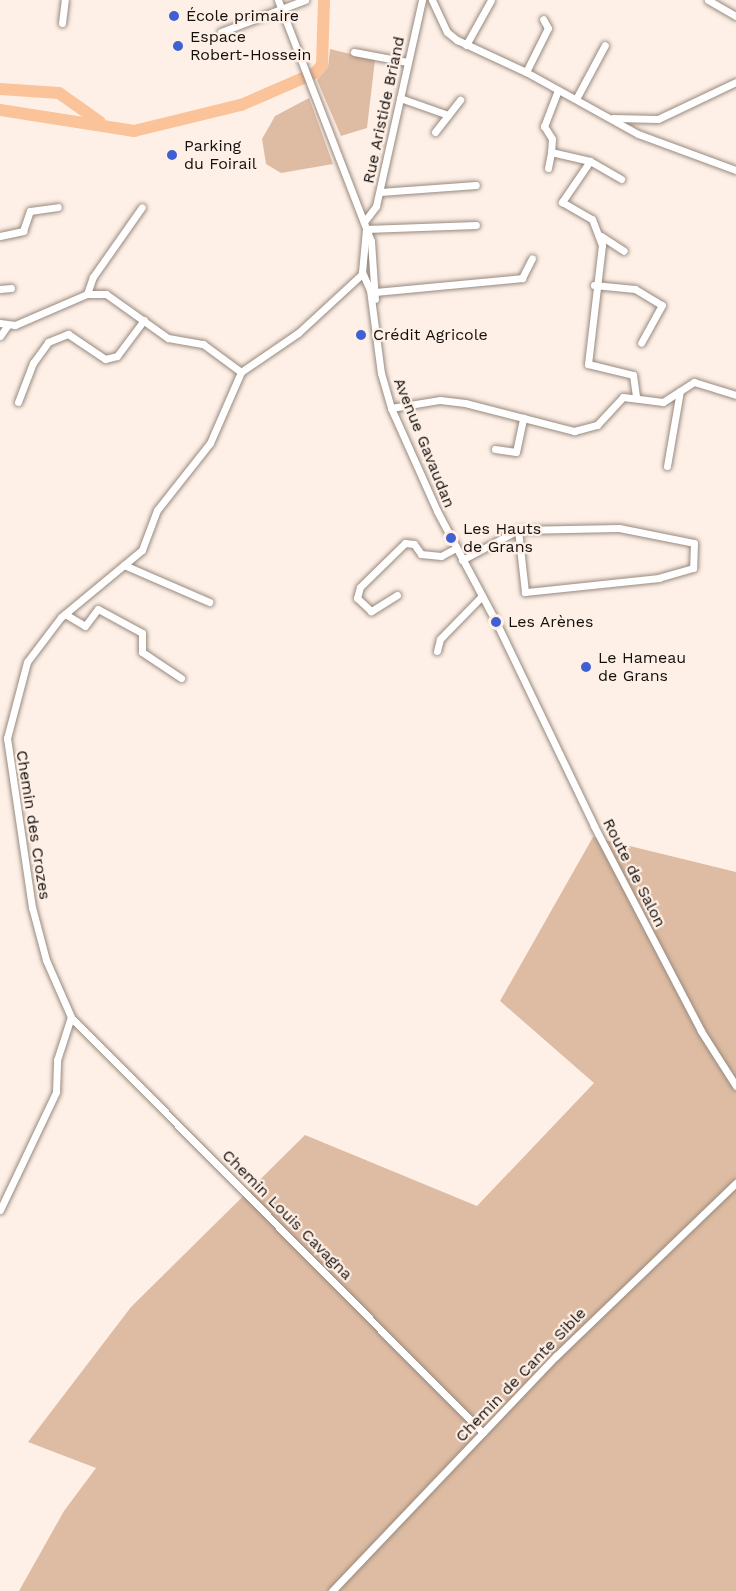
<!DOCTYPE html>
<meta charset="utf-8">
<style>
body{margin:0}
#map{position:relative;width:736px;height:1591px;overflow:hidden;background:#fef0e7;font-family:"Work Sans",sans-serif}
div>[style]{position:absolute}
.green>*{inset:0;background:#debca3}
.river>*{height:12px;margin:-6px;padding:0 6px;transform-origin:6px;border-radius:6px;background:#fbc399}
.roads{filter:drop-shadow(0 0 2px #98897e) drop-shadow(0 0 2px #98897e)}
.minor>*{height:7px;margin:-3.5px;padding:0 3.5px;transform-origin:3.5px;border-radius:3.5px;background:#fff}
.dots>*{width:16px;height:16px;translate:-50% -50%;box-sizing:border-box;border:3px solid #fef0e7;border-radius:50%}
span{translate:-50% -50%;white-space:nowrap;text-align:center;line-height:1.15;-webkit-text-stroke:4.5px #fef0e7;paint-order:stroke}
.poi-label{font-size:16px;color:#16100c}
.left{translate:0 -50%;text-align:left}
.street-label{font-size:16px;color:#16100c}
</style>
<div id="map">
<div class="green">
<div style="clip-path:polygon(330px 49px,375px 60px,367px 128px,341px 136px,317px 80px,328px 67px)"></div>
<div style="clip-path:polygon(309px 98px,333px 164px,281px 173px,266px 164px,262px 139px,275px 116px)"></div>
<div style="clip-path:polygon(593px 837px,736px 872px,736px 1591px,19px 1591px,64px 1511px,96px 1468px,28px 1442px,131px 1307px,305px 1135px,477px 1206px,594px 1083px,500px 1001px)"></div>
</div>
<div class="river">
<div style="left:0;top:89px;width:59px;rotate:3.9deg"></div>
<div style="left:59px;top:93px;width:50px;rotate:35.3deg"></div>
<div style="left:0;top:110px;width:136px;rotate:8.9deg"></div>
<div style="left:134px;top:131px;width:110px;rotate:-13.7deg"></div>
<div style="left:241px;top:105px;width:81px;rotate:-23.4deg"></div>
<div style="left:315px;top:73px;width:11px;rotate:-49deg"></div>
<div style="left:322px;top:65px;width:65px;rotate:-88.2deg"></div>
</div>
<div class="roads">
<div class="minor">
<div style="left:278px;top:0;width:258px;rotate:68.9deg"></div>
<div style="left:371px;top:241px;width:58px;rotate:86.1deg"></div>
<div style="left:432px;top:0;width:35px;rotate:65deg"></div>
<div style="left:447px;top:32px;width:13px;rotate:39deg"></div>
<div style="left:457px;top:40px;width:76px;rotate:24.9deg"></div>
<div style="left:526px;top:72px;width:128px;rotate:29deg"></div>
<div style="left:638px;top:134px;width:104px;rotate:20.2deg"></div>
<div style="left:708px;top:0;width:32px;rotate:30deg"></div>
<div style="left:62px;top:23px;width:23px;rotate:-83deg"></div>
<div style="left:221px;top:32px;width:90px;rotate:-20.9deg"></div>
<div style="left:466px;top:45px;width:51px;rotate:-60.9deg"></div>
<div style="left:354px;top:52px;width:54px;rotate:10.7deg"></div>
<div style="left:526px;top:72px;width:49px;rotate:-63.4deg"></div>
<div style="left:548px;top:28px;width:10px;rotate:-119deg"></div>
<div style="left:558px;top:90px;width:39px;rotate:111deg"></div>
<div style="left:544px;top:126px;width:15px;rotate:58deg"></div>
<div style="left:552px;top:139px;width:13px;rotate:94deg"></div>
<div style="left:551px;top:152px;width:40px;rotate:13deg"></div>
<div style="left:590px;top:161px;width:50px;rotate:124.3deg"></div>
<div style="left:562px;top:202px;width:34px;rotate:30deg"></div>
<div style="left:592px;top:219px;width:28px;rotate:69deg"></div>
<div style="left:602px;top:245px;width:120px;rotate:96.7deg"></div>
<div style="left:588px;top:364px;width:46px;rotate:13.7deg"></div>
<div style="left:633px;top:375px;width:22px;rotate:82deg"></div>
<div style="left:400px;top:98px;width:51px;rotate:19.5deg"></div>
<div style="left:576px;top:99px;width:61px;rotate:-61.8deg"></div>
<div style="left:613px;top:118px;width:45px;rotate:1.3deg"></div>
<div style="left:658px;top:119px;width:86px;rotate:-25.4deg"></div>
<div style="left:435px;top:132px;width:41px;rotate:-52deg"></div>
<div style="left:590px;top:161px;width:36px;rotate:30deg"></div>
<div style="left:548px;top:168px;width:16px;rotate:-79deg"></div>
<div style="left:380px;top:192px;width:96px;rotate:-4.2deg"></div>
<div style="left:364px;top:222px;width:20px;rotate:-53deg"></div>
<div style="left:376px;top:206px;width:211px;rotate:-77.4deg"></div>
<div style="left:366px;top:229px;width:43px;rotate:95.3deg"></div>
<div style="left:362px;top:272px;width:20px;rotate:66deg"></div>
<div style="left:370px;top:290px;width:84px;rotate:82.5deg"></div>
<div style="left:381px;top:373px;width:36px;rotate:74deg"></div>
<div style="left:391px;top:408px;width:113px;rotate:65.9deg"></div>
<div style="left:437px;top:511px;width:126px;rotate:62deg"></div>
<div style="left:496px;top:622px;width:226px;rotate:64.3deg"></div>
<div style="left:594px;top:826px;width:231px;rotate:62.4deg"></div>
<div style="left:701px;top:1031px;width:65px;rotate:57.5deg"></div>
<div style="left:366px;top:229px;width:110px;rotate:-2.1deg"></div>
<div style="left:0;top:236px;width:24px;rotate:-12deg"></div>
<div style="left:23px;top:231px;width:21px;rotate:-71deg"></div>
<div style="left:30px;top:211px;width:28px;rotate:-8deg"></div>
<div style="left:601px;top:236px;width:27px;rotate:33deg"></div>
<div style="left:362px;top:274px;width:87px;rotate:137.3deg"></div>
<div style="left:298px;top:333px;width:69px;rotate:145.6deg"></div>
<div style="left:241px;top:372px;width:77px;rotate:113.6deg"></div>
<div style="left:210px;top:443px;width:85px;rotate:128.3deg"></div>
<div style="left:157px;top:510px;width:43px;rotate:110.6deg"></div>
<div style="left:142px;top:550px;width:105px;rotate:140.4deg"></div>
<div style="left:61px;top:617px;width:56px;rotate:127.1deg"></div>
<div style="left:27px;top:662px;width:79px;rotate:104.7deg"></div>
<div style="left:7px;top:738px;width:171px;rotate:81.6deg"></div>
<div style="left:32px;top:907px;width:55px;rotate:75.2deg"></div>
<div style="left:46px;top:960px;width:62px;rotate:66.3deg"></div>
<div style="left:71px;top:1017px;width:585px;rotate:45.28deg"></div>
<div style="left:594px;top:285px;width:41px;rotate:5.6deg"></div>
<div style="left:635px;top:289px;width:31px;rotate:31deg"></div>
<div style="left:662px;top:305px;width:43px;rotate:118.9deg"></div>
<div style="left:0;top:289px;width:11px;rotate:-5deg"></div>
<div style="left:375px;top:292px;width:148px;rotate:-5.4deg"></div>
<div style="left:522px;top:278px;width:22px;rotate:-63deg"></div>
<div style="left:87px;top:294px;width:18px;rotate:-71deg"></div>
<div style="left:93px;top:277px;width:85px;rotate:-55deg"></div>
<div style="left:0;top:323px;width:15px;rotate:8deg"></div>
<div style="left:15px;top:325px;width:78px;rotate:-23.3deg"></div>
<div style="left:87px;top:294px;width:19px"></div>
<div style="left:106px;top:294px;width:76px;rotate:35.4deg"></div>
<div style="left:168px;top:338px;width:36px;rotate:10deg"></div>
<div style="left:203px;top:344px;width:47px;rotate:36.4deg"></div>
<div style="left:0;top:336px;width:12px;rotate:-55deg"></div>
<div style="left:18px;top:402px;width:42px;rotate:-69deg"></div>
<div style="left:33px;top:363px;width:26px;rotate:-54deg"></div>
<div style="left:48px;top:342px;width:22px;rotate:-22deg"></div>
<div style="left:68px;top:334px;width:45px;rotate:34deg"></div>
<div style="left:105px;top:359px;width:12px;rotate:-14deg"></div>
<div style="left:117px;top:356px;width:45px;rotate:-53.1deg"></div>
<div style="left:391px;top:408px;width:50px;rotate:-9.3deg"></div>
<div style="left:440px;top:400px;width:25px;rotate:7deg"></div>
<div style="left:465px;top:403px;width:113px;rotate:14.4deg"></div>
<div style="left:574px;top:431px;width:24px;rotate:-15deg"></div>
<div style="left:597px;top:425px;width:38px;rotate:-47deg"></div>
<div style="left:623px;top:397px;width:40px;rotate:7.1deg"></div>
<div style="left:663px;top:402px;width:37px;rotate:-33deg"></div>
<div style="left:694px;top:382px;width:44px;rotate:17.2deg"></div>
<div style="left:495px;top:449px;width:21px;rotate:8deg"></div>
<div style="left:516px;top:452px;width:35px;rotate:-78deg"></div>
<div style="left:667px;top:466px;width:76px;rotate:-80.2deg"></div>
<div style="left:462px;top:560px;width:64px;rotate:-28.2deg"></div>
<div style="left:518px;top:530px;width:101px;rotate:-1.1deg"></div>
<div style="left:619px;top:528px;width:76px;rotate:11.3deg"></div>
<div style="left:694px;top:543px;width:25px;rotate:92deg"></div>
<div style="left:693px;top:568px;width:35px;rotate:164deg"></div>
<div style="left:659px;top:578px;width:135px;rotate:174deg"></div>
<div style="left:525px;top:592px;width:62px;rotate:-96.4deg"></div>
<div style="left:124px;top:565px;width:93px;rotate:23.5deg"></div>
<div style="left:397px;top:595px;width:31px;rotate:148deg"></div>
<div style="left:371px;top:611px;width:19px;rotate:-137deg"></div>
<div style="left:357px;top:598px;width:11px;rotate:-75deg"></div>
<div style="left:360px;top:587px;width:63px;rotate:-44.4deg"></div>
<div style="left:405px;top:543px;width:9px;rotate:6deg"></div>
<div style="left:414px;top:544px;width:12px;rotate:55deg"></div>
<div style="left:421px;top:554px;width:20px;rotate:6deg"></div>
<div style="left:441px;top:556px;width:17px;rotate:-28deg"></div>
<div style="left:65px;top:614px;width:23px;rotate:31deg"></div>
<div style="left:85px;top:626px;width:21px;rotate:-53deg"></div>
<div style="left:98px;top:609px;width:50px;rotate:28.6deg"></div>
<div style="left:142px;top:633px;width:19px;rotate:90deg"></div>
<div style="left:142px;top:652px;width:47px;rotate:33.7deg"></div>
<div style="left:437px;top:651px;width:12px;rotate:-76deg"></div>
<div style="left:440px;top:639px;width:60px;rotate:-45.7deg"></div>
<div style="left:0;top:1210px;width:131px;rotate:-64.6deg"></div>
<div style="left:56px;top:1092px;width:32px;rotate:-88deg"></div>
<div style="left:57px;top:1060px;width:45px;rotate:-72deg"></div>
<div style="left:332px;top:1591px;width:325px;rotate:-46.4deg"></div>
<div style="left:556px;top:1356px;width:250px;rotate:-43.9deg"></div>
</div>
</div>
<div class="dots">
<div style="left:174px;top:16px;background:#3f60d2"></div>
<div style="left:178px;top:46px;background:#3f60d2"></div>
<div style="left:172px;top:155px;background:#3f60d2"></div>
<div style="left:361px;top:335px;background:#3f60d2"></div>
<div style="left:451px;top:538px;background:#3f60d2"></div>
<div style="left:496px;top:622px;background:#3f60d2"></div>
<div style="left:586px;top:667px;background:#3f60d2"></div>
</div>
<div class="poi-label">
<span class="left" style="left:186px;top:16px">École primaire</span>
<span class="left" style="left:190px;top:46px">Espace<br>Robert-Hossein</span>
<span class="left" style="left:184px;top:155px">Parking<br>du Foirail</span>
<span class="left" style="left:373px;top:335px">Crédit Agricole</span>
<span class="left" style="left:463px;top:538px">Les Hauts<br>de Grans</span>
<span class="left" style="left:508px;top:622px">Les Arènes</span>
<span class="left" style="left:598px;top:667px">Le Hameau<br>de Grans</span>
</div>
<div class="street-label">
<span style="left:384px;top:110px;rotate:-78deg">Rue Aristide Briand</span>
<span style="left:424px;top:443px;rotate:68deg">Avenue Gavaudan</span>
<span style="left:33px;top:825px;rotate:81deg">Chemin des Crozes</span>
<span style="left:634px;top:873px;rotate:63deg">Route de Salon</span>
<span style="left:287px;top:1215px;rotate:45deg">Chemin Louis Cavagna</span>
<span style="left:521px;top:1375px;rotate:-46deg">Chemin de Cante Sible</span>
</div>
</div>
